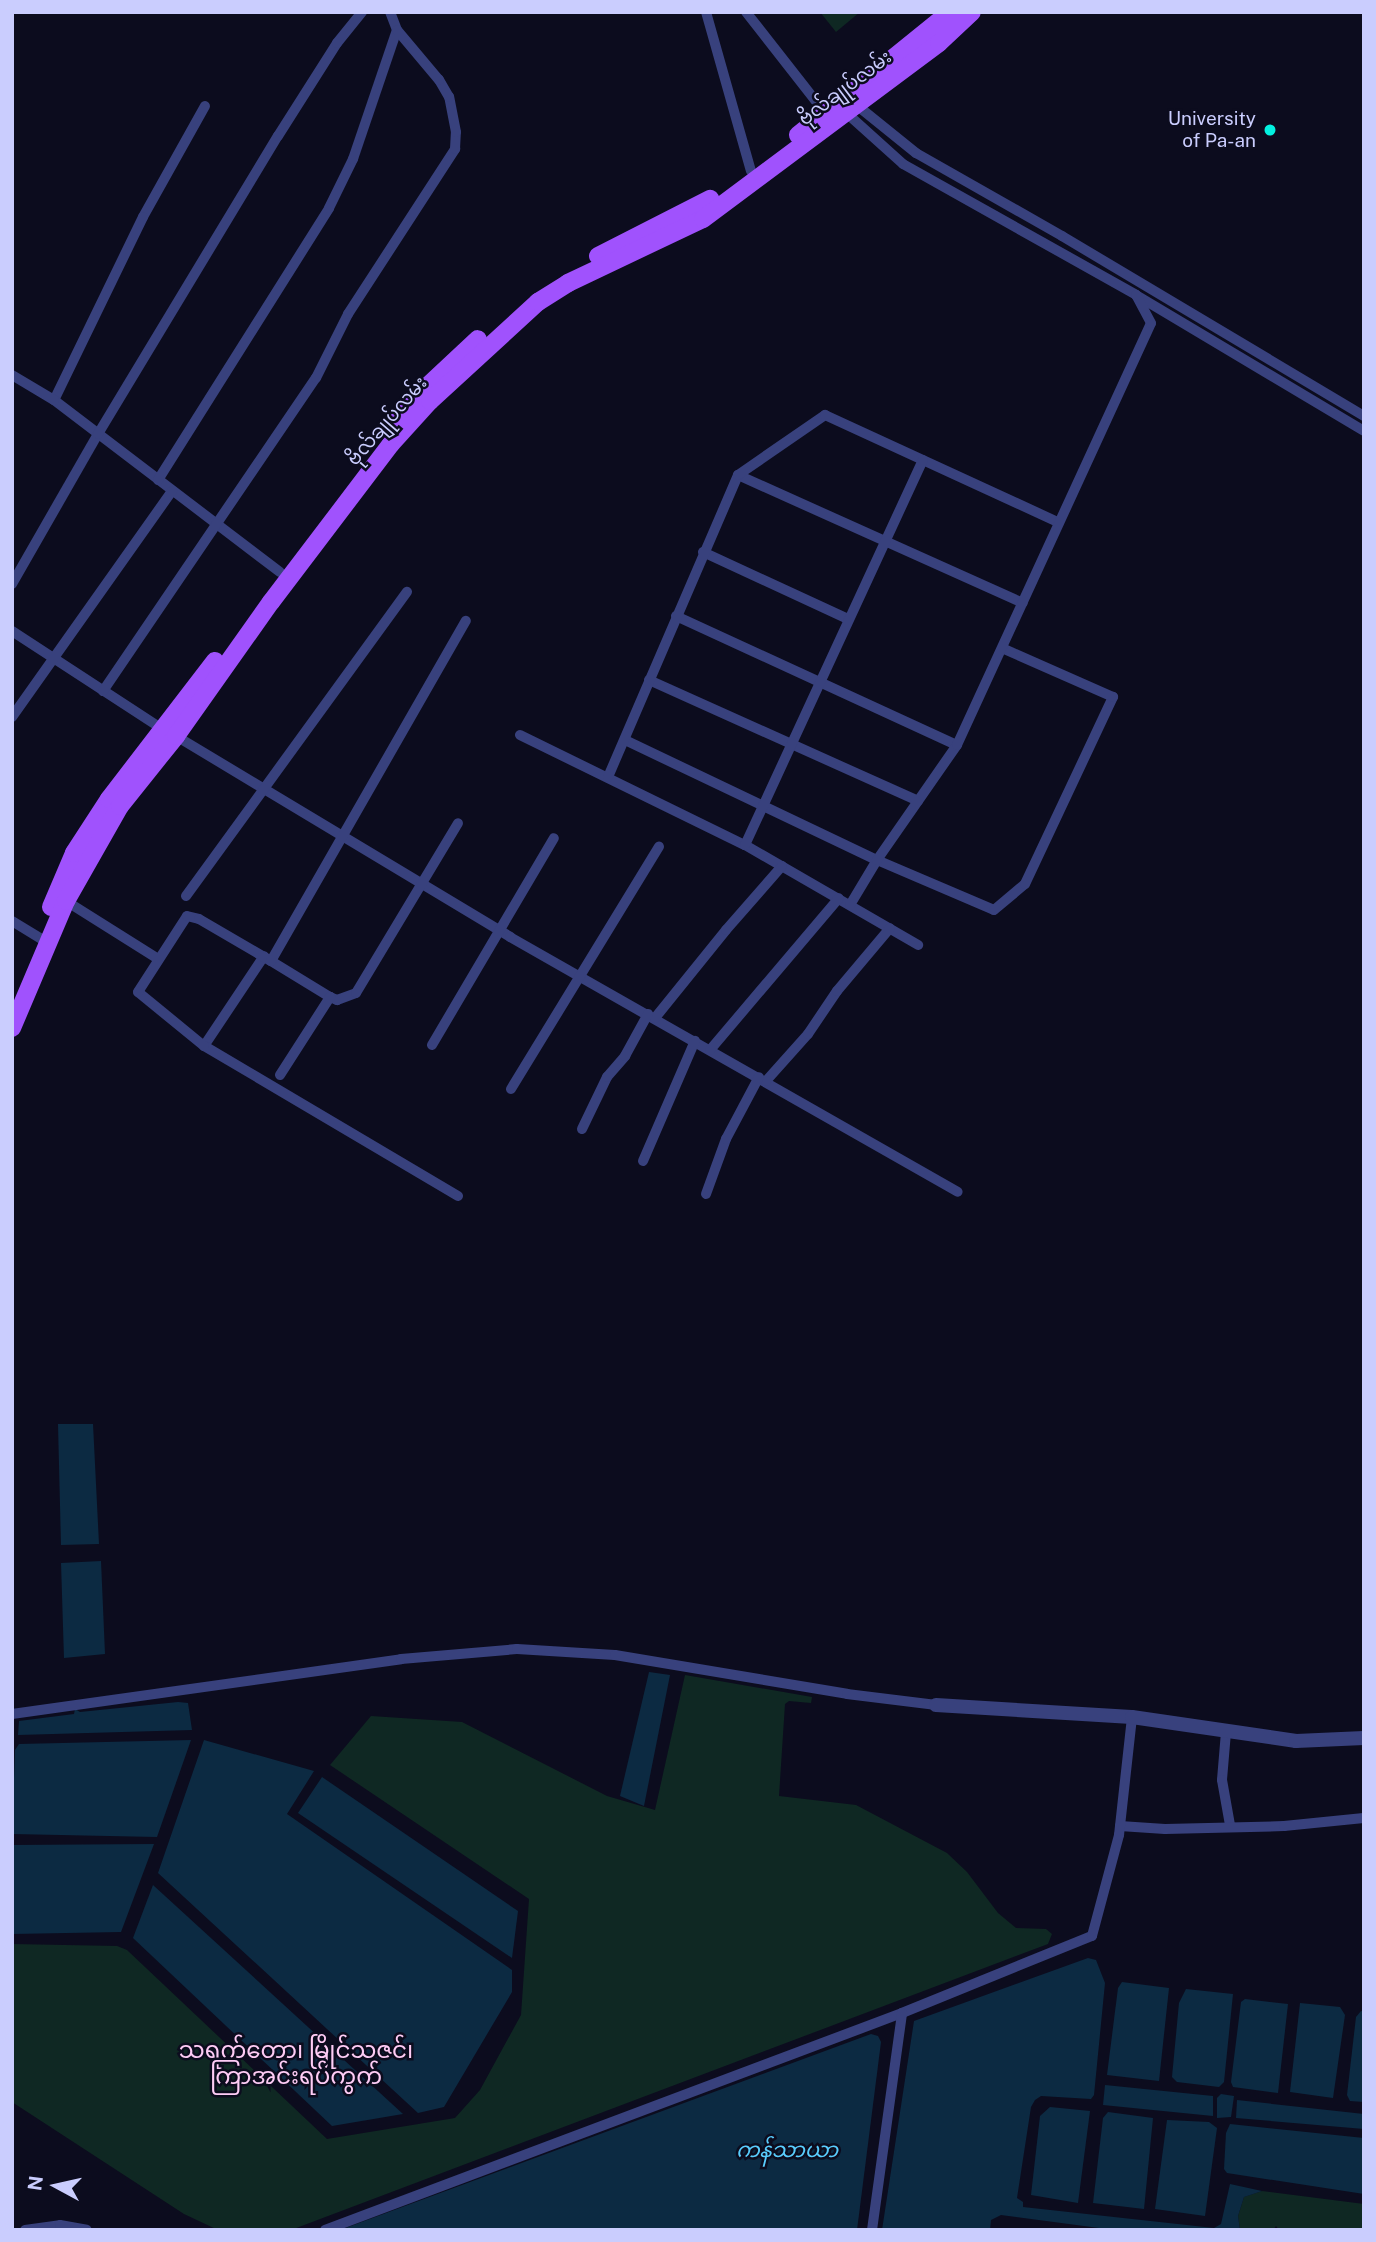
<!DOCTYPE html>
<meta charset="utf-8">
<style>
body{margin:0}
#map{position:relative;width:1376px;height:2242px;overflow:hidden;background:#0c0c1e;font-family:"Public Sans","Noto Sans Myanmar",sans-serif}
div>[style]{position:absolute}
.green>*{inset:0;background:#0f2823}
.water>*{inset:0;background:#0c2a42}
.minor>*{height:10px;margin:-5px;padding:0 5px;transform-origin:5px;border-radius:5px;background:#38417d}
.tertiary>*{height:14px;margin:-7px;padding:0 7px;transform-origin:7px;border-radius:7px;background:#38417d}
.primary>*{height:18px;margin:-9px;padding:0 9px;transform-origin:9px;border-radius:9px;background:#a052fd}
.dots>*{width:19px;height:19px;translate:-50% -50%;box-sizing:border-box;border:4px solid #0c0c1e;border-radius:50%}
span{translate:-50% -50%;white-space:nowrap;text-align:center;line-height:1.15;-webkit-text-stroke:5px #0c0c1e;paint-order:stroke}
.street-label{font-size:19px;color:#cacdfe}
.poi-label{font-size:19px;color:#cacdfe}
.right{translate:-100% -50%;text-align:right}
.water-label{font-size:21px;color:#59cdfd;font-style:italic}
.quarter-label{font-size:23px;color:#feccf5}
.frame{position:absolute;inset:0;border:14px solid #cacdfe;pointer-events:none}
.north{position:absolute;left:21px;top:2151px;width:70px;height:70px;-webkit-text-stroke:5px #0c0c1e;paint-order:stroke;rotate:278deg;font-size:19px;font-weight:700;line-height:28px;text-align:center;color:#cacdfe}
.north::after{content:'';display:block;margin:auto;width:24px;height:32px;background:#cacdfe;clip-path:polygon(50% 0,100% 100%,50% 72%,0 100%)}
</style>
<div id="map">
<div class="green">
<div style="clip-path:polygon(820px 12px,860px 12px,836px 32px)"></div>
<div style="clip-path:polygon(685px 1675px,812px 1697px,811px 1703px,789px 1701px,785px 1704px,779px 1796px,856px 1805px,947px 1853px,967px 1872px,998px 1913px,1016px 1928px,1046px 1929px,1052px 1934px,1048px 1944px,291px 2230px,218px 2230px,184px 2214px,12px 2102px,12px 1944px,117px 1946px,127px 1950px,327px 2139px,455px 2118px,480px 2090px,521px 2015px,529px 1899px,330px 1765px,371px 1716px,462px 1722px,607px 1796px,655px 1810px)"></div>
<div style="clip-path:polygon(1262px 2191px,1364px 2204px,1364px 2230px,1279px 2230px,1276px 2226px,1273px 2230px,1240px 2230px,1238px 2216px,1244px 2197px)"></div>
</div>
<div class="water">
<div style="clip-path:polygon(58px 1424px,93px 1424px,99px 1544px,61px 1545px)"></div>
<div style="clip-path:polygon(101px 1561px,105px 1654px,64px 1658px,61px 1563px)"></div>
<div style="clip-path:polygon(649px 1672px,670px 1675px,644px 1806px,620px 1796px)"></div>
<div style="clip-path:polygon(178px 1702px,188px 1703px,192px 1730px,18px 1735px,19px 1721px,74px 1714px,75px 1709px,80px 1712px)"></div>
<div style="clip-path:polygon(191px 1740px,157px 1837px,12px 1834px,15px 1750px,19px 1744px)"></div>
<div style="clip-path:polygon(204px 1740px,314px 1771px,287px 1814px,512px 1970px,512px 1992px,444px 2107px,418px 2113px,158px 1873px)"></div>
<div style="clip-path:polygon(322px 1777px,518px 1911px,512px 1958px,298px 1813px)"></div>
<div style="clip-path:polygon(154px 1844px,121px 1932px,12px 1934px,12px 1845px)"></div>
<div style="clip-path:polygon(153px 1885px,403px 2114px,332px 2126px,133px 1938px)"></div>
<div style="clip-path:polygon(1088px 1958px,1096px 1960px,1105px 1983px,1094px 2095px,1091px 2099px,1041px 2096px,1035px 2100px,1031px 2107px,1017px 2198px,1023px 2202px,1023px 2207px,1214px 2228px,1221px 2224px,1230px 2184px,1262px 2191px,1244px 2197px,1238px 2216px,1240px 2230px,1114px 2230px,1001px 2215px,991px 2220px,990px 2230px,882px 2230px,914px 2021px)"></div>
<div style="clip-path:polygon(1122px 1982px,1169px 1988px,1159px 2081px,1107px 2075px,1118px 1988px)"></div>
<div style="clip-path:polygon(1186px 1989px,1233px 1994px,1224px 2082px,1219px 2087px,1177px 2082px,1172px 2077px,1179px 2003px)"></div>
<div style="clip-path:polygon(1245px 1999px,1288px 2004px,1278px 2093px,1233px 2087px,1231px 2082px,1241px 2002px)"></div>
<div style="clip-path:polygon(1300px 2003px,1340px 2007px,1345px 2015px,1333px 2098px,1290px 2092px)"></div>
<div style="clip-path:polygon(1361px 2011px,1364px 2012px,1364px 2102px,1350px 2101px,1347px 2095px,1356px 2017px)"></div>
<div style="clip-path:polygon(871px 2034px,878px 2036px,881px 2042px,857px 2230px,340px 2230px)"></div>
<div style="clip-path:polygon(1105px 2085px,1213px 2096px,1213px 2116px,1103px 2105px)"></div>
<div style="clip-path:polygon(1221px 2094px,1234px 2096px,1231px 2117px,1217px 2118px,1217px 2098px)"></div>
<div style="clip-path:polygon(1237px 2100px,1364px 2114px,1364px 2129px,1236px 2118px)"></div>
<div style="clip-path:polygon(1050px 2107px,1090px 2111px,1078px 2203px,1031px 2195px,1040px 2116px)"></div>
<div style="clip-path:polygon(1108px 2112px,1153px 2118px,1144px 2209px,1093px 2203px,1103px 2118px)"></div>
<div style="clip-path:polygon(1167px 2120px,1209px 2122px,1217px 2128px,1205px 2216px,1155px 2209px)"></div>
<div style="clip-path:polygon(1230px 2124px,1364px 2138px,1364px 2194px,1227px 2173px,1224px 2169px,1226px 2133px)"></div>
</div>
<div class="minor">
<div style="left:706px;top:12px;width:165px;rotate:74.2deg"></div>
<div style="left:746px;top:12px;width:130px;rotate:51.9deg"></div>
<div style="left:854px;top:103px;width:80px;rotate:38.9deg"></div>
<div style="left:916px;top:153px;width:168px;rotate:29.6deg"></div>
<div style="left:1062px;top:236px;width:352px;rotate:30.8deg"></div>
<div style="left:205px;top:106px;width:127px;rotate:119.2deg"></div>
<div style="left:143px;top:217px;width:203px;rotate:115.9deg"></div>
<div style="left:54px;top:400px;width:284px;rotate:37.3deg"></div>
<div style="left:842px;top:109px;width:82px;rotate:42deg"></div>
<div style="left:903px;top:164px;width:267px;rotate:29.3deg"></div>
<div style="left:1136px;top:295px;width:265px;rotate:30.8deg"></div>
<div style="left:12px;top:375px;width:49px;rotate:30.8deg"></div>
<div style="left:738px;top:475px;width:312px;rotate:24.2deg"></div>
<div style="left:158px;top:480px;width:321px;rotate:-57.8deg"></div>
<div style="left:329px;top:208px;width:55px;rotate:-63.9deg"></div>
<div style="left:353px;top:159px;width:136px;rotate:-71.2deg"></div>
<div style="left:397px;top:30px;width:19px;rotate:-111deg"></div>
<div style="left:703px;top:552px;width:160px;rotate:24.8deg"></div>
<div style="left:12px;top:584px;width:173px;rotate:-60.2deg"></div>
<div style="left:98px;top:434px;width:348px;rotate:-58.9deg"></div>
<div style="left:278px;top:136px;width:110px;rotate:-57.6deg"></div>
<div style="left:337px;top:43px;width:40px;rotate:-51deg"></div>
<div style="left:676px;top:616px;width:309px;rotate:24.7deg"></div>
<div style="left:12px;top:631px;width:181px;rotate:33.1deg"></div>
<div style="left:649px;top:680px;width:295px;rotate:24.2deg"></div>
<div style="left:103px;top:691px;width:379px;rotate:-55.8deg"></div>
<div style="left:316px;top:378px;width:72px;rotate:-63.4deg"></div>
<div style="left:348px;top:314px;width:197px;rotate:-57deg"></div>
<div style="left:455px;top:149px;width:17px;rotate:-87deg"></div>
<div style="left:456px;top:132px;width:36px;rotate:-101deg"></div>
<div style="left:449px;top:97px;width:20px;rotate:-120deg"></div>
<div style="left:439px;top:80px;width:65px;rotate:-130deg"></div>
<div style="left:12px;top:717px;width:277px;rotate:-54.7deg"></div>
<div style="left:520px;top:735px;width:250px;rotate:26.1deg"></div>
<div style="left:745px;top:845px;width:200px;rotate:30deg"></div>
<div style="left:176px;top:736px;width:390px;rotate:31deg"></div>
<div style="left:510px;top:937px;width:515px;rotate:29.65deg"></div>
<div style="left:625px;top:740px;width:279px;rotate:25.5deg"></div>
<div style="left:877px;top:860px;width:127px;rotate:23.1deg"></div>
<div style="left:994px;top:910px;width:40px;rotate:-40deg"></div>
<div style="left:1025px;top:884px;width:207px;rotate:-64.8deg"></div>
<div style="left:1113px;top:697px;width:121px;rotate:-156.2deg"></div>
<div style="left:608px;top:777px;width:329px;rotate:-66.7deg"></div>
<div style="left:738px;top:475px;width:106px;rotate:-34.6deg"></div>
<div style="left:825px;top:415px;width:256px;rotate:24.7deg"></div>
<div style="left:745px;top:845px;width:424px;rotate:-65.2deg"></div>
<div style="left:186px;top:896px;width:376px;rotate:-54deg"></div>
<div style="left:66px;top:901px;width:109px;rotate:32.2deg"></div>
<div style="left:850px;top:905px;width:52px;rotate:-59deg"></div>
<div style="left:877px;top:860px;width:140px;rotate:-55.2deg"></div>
<div style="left:957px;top:745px;width:464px;rotate:-65.3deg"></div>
<div style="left:1151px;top:323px;width:32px;rotate:-118deg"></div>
<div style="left:12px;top:921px;width:42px;rotate:31.4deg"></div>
<div style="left:271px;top:961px;width:69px;rotate:31.4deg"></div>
<div style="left:330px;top:997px;width:8px;rotate:23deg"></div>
<div style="left:337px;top:1000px;width:20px;rotate:-20deg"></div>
<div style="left:356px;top:993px;width:198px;rotate:-59deg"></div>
<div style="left:655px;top:1018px;width:113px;rotate:-51.1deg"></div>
<div style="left:726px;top:930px;width:85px;rotate:-48.8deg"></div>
<div style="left:432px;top:1045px;width:240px;rotate:-59.5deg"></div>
<div style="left:204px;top:1046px;width:108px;rotate:-56.3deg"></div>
<div style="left:710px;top:1050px;width:199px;rotate:-49.7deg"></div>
<div style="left:280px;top:1075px;width:93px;rotate:-57.3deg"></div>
<div style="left:766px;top:1081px;width:63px;rotate:-48.2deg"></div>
<div style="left:808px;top:1034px;width:52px;rotate:-56deg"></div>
<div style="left:837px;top:991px;width:82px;rotate:-49.9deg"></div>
<div style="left:511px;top:1089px;width:284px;rotate:-58.6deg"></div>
<div style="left:582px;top:1129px;width:58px;rotate:-64.3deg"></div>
<div style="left:607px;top:1077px;width:28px;rotate:-49deg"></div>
<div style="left:625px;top:1056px;width:48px;rotate:-61.3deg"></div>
<div style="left:643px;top:1161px;width:131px;rotate:-66.6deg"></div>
<div style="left:706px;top:1194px;width:59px;rotate:-70deg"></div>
<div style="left:726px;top:1139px;width:70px;rotate:-62deg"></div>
<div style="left:458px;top:1196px;width:295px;rotate:-149.4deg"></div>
<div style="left:204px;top:1046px;width:85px;rotate:-140.7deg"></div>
<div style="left:138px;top:992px;width:90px;rotate:-57.2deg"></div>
<div style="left:187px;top:916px;width:12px;rotate:14deg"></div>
<div style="left:199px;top:919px;width:83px;rotate:30.3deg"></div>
<div style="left:271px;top:961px;width:392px;rotate:-60.2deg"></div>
<div style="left:12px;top:1714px;width:393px;rotate:-8deg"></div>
<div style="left:401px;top:1659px;width:116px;rotate:-4.9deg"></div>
<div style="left:517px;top:1649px;width:98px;rotate:3.5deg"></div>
<div style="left:615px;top:1655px;width:235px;rotate:9.5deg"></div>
<div style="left:847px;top:1694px;width:90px;rotate:7deg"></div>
<div style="left:1226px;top:1732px;width:48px;rotate:94.8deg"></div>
<div style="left:1222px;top:1780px;width:46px;rotate:79.9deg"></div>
<div style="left:1120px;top:1826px;width:45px;rotate:3.8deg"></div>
<div style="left:1165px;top:1829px;width:119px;rotate:-1.4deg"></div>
<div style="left:1284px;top:1826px;width:80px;rotate:-5.7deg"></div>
<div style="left:25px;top:2230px;width:35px;rotate:-8deg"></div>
<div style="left:60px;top:2225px;width:27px;rotate:10deg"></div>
<div style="left:325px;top:2230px;width:616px;rotate:-20.61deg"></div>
<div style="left:902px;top:2013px;width:205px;rotate:-22.1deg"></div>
<div style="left:1092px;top:1936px;width:105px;rotate:-75deg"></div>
<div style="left:1119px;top:1835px;width:119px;rotate:-83.7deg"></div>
<div style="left:872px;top:2230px;width:219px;rotate:-82.1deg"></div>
</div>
<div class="tertiary">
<div style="left:936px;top:1705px;width:196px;rotate:3.5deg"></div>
<div style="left:1132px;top:1717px;width:166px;rotate:8.3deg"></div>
<div style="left:1296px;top:1741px;width:68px;rotate:-2.5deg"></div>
</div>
<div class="primary">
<div style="left:798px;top:135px;width:196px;rotate:-39deg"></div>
<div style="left:598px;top:256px;width:126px;rotate:-27deg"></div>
<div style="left:391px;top:426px;width:44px;rotate:-48.7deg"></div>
<div style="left:420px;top:393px;width:79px;rotate:-43deg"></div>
<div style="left:51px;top:907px;width:59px;rotate:-66.9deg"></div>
<div style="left:74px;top:853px;width:64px;rotate:-57.1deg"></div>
<div style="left:109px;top:799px;width:174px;rotate:-52.5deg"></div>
<div style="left:12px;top:1028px;width:138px;rotate:-67deg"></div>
<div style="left:66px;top:901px;width:109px;rotate:-60.4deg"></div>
<div style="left:120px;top:806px;width:90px;rotate:-51.3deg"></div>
<div style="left:176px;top:736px;width:164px;rotate:-54.7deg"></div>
<div style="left:271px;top:602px;width:198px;rotate:-52.8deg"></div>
<div style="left:391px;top:444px;width:58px;rotate:-47.8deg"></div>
<div style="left:430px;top:401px;width:147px;rotate:-42.5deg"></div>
<div style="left:538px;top:302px;width:36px;rotate:-32deg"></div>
<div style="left:568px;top:283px;width:149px;rotate:-25.4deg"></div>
<div style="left:703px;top:219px;width:294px;rotate:-36.7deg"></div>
<div style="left:939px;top:43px;width:45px;rotate:-43.2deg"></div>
</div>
<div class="dots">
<div style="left:1270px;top:130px;background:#03f1e0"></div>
</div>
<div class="street-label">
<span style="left:845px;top:88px;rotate:-37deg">ဗိုလ်ချုပ်လမ်း</span>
<span style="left:387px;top:421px;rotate:-49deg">ဗိုလ်ချုပ်လမ်း</span>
</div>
<div class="poi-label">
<span class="right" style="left:1256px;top:130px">University<br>of Pa-an</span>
</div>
<div class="water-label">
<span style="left:787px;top:2150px">ကန်သာယာ</span>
</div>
<div class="quarter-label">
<span style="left:296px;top:2063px">သရက်တော၊ မြိုင်သဇင်၊<br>ကြာအင်းရပ်ကွက်</span>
</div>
<div class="frame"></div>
<div class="north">N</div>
</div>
